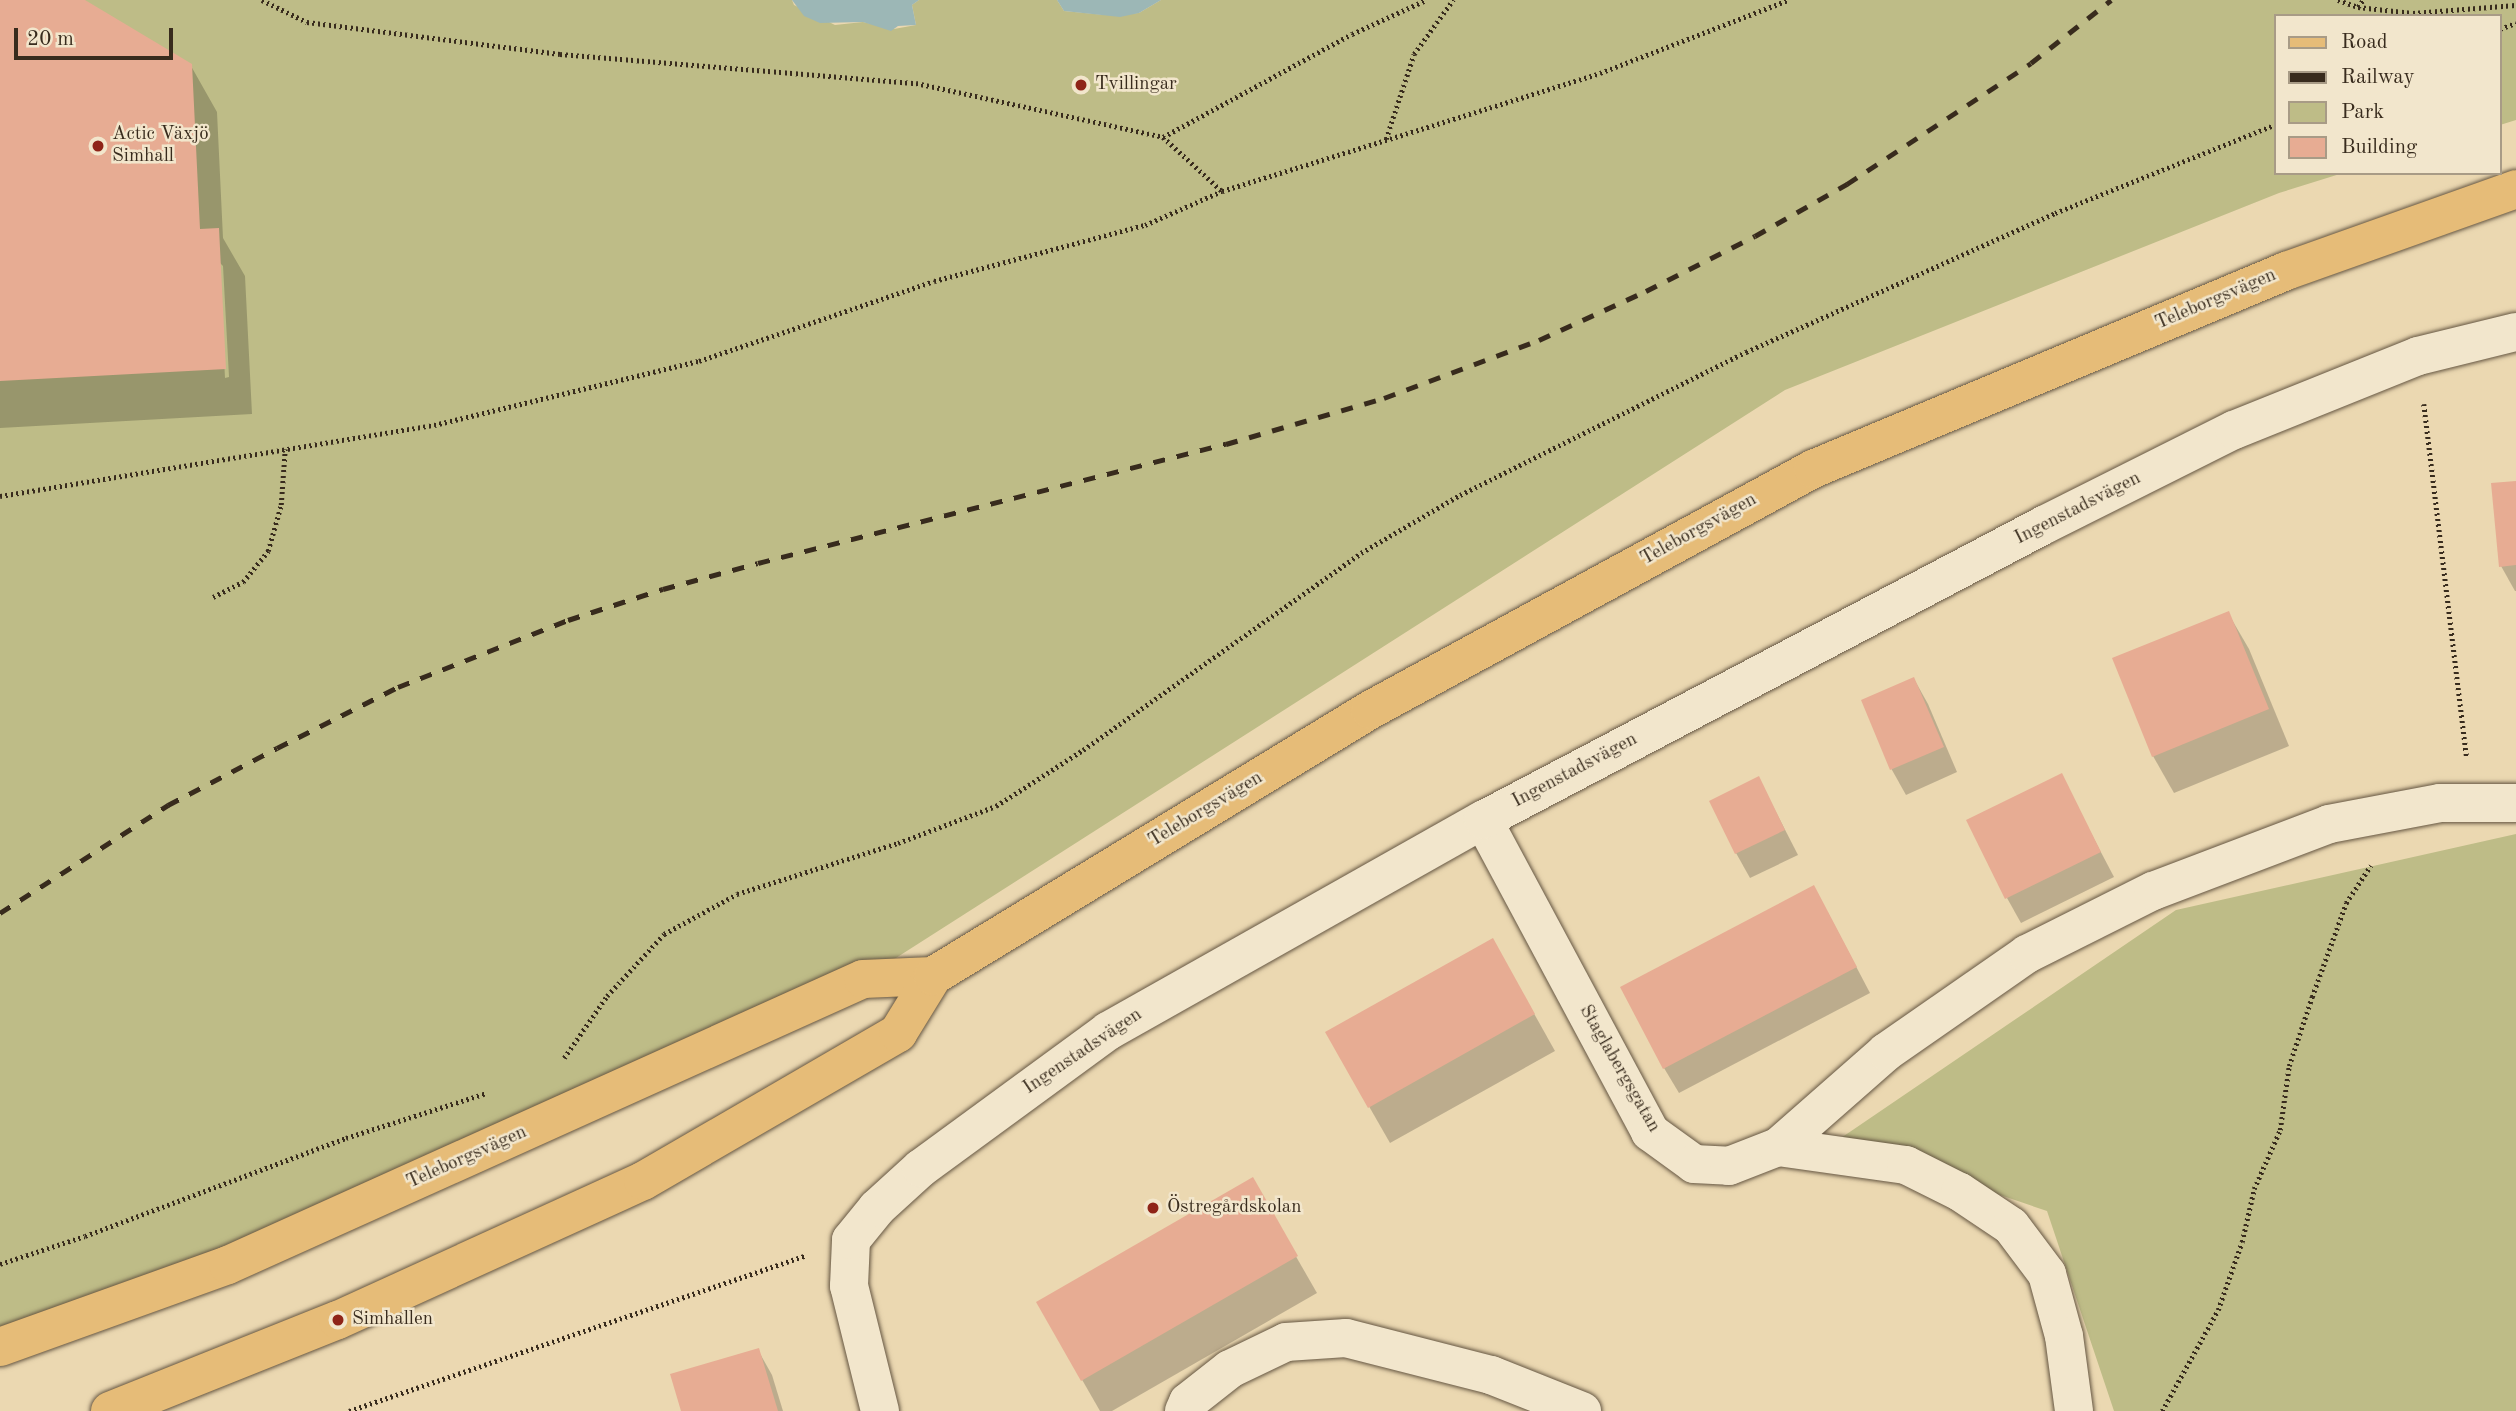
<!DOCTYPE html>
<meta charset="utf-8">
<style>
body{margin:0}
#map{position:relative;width:2516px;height:1411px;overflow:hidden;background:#ebd8b1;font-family:"Old Standard TT",serif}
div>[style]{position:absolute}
.green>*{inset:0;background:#bebc87}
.water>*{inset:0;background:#9cb7b6}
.shadow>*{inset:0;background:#0003}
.building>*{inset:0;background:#e7ac93}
.path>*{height:4.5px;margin-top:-2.25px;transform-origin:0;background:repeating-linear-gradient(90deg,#382b1d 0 2px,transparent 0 5.5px)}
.roads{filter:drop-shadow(0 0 2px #655642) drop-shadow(0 0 2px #655642)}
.minor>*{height:38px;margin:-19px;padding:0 19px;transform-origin:19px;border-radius:19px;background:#f2e6cc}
.major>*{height:38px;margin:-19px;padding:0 19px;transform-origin:19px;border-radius:19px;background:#e6bc78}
.rail>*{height:5px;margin-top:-2.5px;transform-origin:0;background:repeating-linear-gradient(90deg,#382b1d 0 12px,transparent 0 24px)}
.dots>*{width:19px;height:19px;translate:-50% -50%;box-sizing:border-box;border:4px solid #f2e6cc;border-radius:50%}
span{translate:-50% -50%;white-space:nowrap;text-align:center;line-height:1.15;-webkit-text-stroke:5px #f2e6cc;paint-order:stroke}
.poi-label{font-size:19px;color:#382b1d}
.left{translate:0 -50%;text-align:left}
.street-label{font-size:19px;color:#382b1d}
.legend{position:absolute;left:2274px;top:14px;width:228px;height:161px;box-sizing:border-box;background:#f2e6cc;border:2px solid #a89b86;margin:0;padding:9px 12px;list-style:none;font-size:21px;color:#382b1d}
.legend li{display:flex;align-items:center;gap:14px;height:35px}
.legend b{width:35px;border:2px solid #a89b86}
.scale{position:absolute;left:14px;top:28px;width:159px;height:32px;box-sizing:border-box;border:4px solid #382b1d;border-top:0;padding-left:9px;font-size:21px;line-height:24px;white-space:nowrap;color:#382b1d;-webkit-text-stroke:5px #f2e6cc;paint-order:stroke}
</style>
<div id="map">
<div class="green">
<div style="clip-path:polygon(0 0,792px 0,794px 5px,835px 25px,863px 22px,894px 29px,916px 25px,912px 5px,919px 0,1057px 0,1064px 11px,1105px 15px,1139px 13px,1161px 0,2516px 0,2516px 120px,2500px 125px,2500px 16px,2276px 16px,2276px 173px,2343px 173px,2279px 193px,1785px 390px,863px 979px,0 1347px)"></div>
<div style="clip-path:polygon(2516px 834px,2516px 1411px,2114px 1411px,2047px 1211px,1838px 1140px,2176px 910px)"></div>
</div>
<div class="water">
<div style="clip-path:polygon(792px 0,919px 0,912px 5px,916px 25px,898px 26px,891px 31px,863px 22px,820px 23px,804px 16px)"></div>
<div style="clip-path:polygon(1057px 0,1161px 0,1139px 13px,1120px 17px,1064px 11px)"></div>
</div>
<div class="shadow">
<div style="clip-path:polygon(evenodd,0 0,81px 0,191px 66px,217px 112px,223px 238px,245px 276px,252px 414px,0 428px,0 0,219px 262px,223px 266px,229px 377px,225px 378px,219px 262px)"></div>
<div style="clip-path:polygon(2516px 483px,2516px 591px,2515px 591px,2501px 566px)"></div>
<div style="clip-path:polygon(2228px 613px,2249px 649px,2289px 746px,2174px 793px,2153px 756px)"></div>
<div style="clip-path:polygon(1914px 679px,1928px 704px,1957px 772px,1906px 795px,1892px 770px,1863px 701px)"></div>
<div style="clip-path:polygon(2061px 776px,2114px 877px,2021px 923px,2007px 898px)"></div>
<div style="clip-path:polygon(1759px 779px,1798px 855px,1750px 878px,1736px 853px)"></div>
<div style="clip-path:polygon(1828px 913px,1870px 993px,1679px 1093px,1664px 1068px)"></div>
<div style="clip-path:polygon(1513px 976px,1555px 1051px,1390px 1143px,1327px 1033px)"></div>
<div style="clip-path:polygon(1252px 1180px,1317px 1293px,1112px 1411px,1100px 1411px,1038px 1303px)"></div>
<div style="clip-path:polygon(758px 1350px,772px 1375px,783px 1411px,683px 1411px)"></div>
</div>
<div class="building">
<div style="clip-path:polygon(0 0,85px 0,192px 64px,200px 229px,219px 228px,226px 369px,0 381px)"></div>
<div style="clip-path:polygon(2516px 481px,2516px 565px,2499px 567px,2491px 483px)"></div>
<div style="clip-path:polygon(2229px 611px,2269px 709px,2152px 757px,2112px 658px)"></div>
<div style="clip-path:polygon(1914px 677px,1944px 747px,1890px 770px,1861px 700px)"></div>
<div style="clip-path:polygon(2062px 773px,2101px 852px,2005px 899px,1966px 820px)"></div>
<div style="clip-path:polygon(1759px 776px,1785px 830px,1735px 854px,1709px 801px)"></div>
<div style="clip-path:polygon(1814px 885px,1857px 967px,1663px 1069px,1620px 987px)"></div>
<div style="clip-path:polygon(1493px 938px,1535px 1014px,1368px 1108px,1325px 1032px)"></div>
<div style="clip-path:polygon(1253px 1177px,1298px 1256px,1081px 1381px,1036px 1302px)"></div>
<div style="clip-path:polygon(759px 1348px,778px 1411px,681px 1411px,670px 1374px)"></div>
</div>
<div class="path">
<div style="left:262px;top:0;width:50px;rotate:26.1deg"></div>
<div style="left:307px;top:22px;width:255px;rotate:7.2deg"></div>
<div style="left:560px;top:54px;width:357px;rotate:4.7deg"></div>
<div style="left:916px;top:83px;width:253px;rotate:12.3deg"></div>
<div style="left:1163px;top:137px;width:80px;rotate:42.5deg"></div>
<div style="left:2338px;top:0;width:21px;rotate:19deg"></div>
<div style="left:2358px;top:7px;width:55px;rotate:6.2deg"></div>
<div style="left:2413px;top:13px;width:103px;rotate:-4.4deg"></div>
<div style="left:2358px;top:7px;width:9px;rotate:-54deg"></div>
<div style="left:2500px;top:29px;width:17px;rotate:-21deg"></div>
<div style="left:1163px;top:137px;width:215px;rotate:-28.6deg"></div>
<div style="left:1352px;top:34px;width:81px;rotate:-24.7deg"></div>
<div style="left:1386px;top:139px;width:89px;rotate:-71.8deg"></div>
<div style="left:1414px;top:54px;width:67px;rotate:-54.2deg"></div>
<div style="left:2424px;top:404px;width:356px;rotate:83.1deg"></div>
<div style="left:0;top:496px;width:440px;rotate:-9.3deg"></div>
<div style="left:434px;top:425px;width:273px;rotate:-13.6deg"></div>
<div style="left:699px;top:361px;width:248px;rotate:-18.8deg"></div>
<div style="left:934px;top:281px;width:218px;rotate:-14.9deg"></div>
<div style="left:1145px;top:225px;width:84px;rotate:-23.8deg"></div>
<div style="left:1222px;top:191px;width:396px;rotate:-17.3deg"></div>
<div style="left:1600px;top:73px;width:202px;rotate:-21.2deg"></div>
<div style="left:213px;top:597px;width:34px;rotate:-27deg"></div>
<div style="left:243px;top:582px;width:40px;rotate:-51deg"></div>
<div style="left:268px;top:551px;width:48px;rotate:-74.2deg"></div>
<div style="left:281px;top:505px;width:56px;rotate:-85.9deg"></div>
<div style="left:564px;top:1058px;width:75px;rotate:-55.3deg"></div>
<div style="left:607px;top:996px;width:84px;rotate:-47.4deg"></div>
<div style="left:664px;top:934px;width:83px;rotate:-28.7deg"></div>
<div style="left:737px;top:894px;width:169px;rotate:-17.6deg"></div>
<div style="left:898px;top:843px;width:105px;rotate:-20.7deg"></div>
<div style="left:996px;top:806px;width:103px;rotate:-32.8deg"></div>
<div style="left:1083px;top:750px;width:341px;rotate:-35.3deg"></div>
<div style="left:1361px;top:553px;width:115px;rotate:-30.4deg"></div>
<div style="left:1460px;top:495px;width:320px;rotate:-26.6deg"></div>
<div style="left:1746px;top:352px;width:339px;rotate:-24.2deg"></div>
<div style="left:2055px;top:213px;width:238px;rotate:-21.9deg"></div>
<div style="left:0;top:1264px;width:89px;rotate:-18.2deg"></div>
<div style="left:85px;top:1236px;width:279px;rotate:-20.6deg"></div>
<div style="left:346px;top:1138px;width:148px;rotate:-17.7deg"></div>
<div style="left:349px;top:1411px;width:481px;rotate:-18.8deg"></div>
<div style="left:2162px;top:1411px;width:115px;rotate:-61deg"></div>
<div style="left:2218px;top:1310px;width:72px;rotate:-70.6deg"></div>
<div style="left:2242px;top:1242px;width:54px;rotate:-77.2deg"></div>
<div style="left:2254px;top:1189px;width:64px;rotate:-66.2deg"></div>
<div style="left:2280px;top:1130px;width:65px;rotate:-82deg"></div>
<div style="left:2289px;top:1066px;width:73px;rotate:-71.6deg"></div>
<div style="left:2312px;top:997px;width:100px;rotate:-70.1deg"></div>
<div style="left:2346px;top:903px;width:45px;rotate:-56.7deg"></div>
</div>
<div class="roads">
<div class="minor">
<div style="left:1483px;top:820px;width:354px;rotate:61.8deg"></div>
<div style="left:1650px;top:1132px;width:54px;rotate:36deg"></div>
<div style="left:1694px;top:1164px;width:35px;rotate:3deg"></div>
<div style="left:1729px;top:1166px;width:53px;rotate:-21.2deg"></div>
<div style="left:1778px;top:1147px;width:129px;rotate:8deg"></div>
<div style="left:1906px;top:1165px;width:60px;rotate:26.6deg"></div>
<div style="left:1960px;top:1192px;width:61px;rotate:33.7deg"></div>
<div style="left:2011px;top:1226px;width:60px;rotate:53.1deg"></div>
<div style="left:2047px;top:1274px;width:64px;rotate:74.7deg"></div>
<div style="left:2064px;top:1336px;width:76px;rotate:82.4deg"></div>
<div style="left:1778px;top:1147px;width:144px;rotate:-41.3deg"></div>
<div style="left:1886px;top:1052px;width:172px;rotate:-34.8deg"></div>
<div style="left:2027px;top:954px;width:141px;rotate:-26.6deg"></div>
<div style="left:2153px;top:891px;width:188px;rotate:-20.8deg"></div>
<div style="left:2329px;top:824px;width:113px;rotate:-10.7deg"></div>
<div style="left:2440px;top:803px;width:76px"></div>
<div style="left:880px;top:1411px;width:129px;rotate:-103.9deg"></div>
<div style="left:849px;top:1286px;width:46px;rotate:-87.5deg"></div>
<div style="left:851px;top:1240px;width:41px;rotate:-50.9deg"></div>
<div style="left:877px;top:1208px;width:59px;rotate:-42.3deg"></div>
<div style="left:921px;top:1168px;width:232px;rotate:-36.2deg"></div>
<div style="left:1108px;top:1031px;width:430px;rotate:-29.4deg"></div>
<div style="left:1483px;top:820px;width:634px;rotate:-27.74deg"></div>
<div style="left:2044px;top:525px;width:212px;rotate:-26.6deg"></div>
<div style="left:2234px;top:430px;width:198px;rotate:-21.9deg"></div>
<div style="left:2418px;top:356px;width:101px;rotate:-13.8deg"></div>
<div style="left:1184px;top:1411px;width:10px;rotate:-66deg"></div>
<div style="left:1188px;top:1402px;width:53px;rotate:-38.2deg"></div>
<div style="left:1230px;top:1369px;width:62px;rotate:-25.7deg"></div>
<div style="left:1286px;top:1342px;width:60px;rotate:-3.8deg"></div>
<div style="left:1346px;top:1338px;width:150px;rotate:14.3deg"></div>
<div style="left:1491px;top:1375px;width:98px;rotate:21.6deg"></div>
</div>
<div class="major">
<div style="left:0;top:1347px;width:242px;rotate:-19.8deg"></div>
<div style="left:228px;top:1265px;width:696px;rotate:-24.25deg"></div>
<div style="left:863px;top:979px;width:70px;rotate:-2.5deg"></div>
<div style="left:110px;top:1411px;width:245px;rotate:-21.8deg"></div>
<div style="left:338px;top:1320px;width:335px;rotate:-24.5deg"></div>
<div style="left:643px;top:1181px;width:295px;rotate:-30.1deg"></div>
<div style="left:898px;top:1033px;width:67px;rotate:-58.4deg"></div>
<div style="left:933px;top:976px;width:512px;rotate:-31.33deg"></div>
<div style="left:1370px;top:710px;width:504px;rotate:-28.55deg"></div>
<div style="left:1813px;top:469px;width:513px;rotate:-22.71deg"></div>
<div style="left:2286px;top:271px;width:244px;rotate:-19.6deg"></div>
</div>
</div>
<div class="rail">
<div style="left:0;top:913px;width:200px;rotate:-32.7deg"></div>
<div style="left:168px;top:805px;width:123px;rotate:-27.6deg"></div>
<div style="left:277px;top:748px;width:136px;rotate:-26.8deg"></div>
<div style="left:398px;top:687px;width:183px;rotate:-21.5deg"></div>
<div style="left:568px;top:620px;width:100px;rotate:-18.1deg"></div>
<div style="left:663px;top:589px;width:98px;rotate:-15.3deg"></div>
<div style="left:758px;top:563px;width:483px;rotate:-14.3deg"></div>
<div style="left:1226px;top:444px;width:165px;rotate:-16.2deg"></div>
<div style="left:1384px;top:398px;width:165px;rotate:-20.5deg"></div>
<div style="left:1539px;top:340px;width:118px;rotate:-24.6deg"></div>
<div style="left:1646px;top:291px;width:122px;rotate:-26.8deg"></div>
<div style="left:1755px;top:236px;width:106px;rotate:-29.5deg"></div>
<div style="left:1847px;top:184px;width:220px;rotate:-33.3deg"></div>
<div style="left:2031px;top:63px;width:102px;rotate:-38.2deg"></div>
</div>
<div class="dots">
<div style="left:1081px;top:85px;background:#8f2418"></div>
<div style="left:98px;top:146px;background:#8f2418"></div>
<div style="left:1153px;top:1208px;background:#8f2418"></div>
<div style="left:338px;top:1320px;background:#8f2418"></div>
</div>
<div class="poi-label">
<span class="left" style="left:1095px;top:85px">Tvillingar</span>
<span class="left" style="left:112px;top:146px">Actic Växjö<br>Simhall</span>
<span class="left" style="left:1167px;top:1208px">Östregårdskolan</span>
<span class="left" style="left:352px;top:1320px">Simhallen</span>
</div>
<div class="street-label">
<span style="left:2216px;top:300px;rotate:-23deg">Teleborgsvägen</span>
<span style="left:2078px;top:509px;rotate:-27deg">Ingenstadsvägen</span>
<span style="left:1699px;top:530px;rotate:-29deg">Teleborgsvägen</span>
<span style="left:1575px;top:771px;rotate:-28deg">Ingenstadsvägen</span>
<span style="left:1206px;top:810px;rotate:-31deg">Teleborgsvägen</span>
<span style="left:1083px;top:1052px;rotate:-34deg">Ingenstadsvägen</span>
<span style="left:1619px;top:1069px;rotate:60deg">Staglabergsgatan</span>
<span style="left:467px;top:1158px;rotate:-24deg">Teleborgsvägen</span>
</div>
<ul class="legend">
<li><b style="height:9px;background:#e6bc78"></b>Road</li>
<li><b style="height:9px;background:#382b1d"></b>Railway</li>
<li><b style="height:19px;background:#bebc87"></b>Park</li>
<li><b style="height:19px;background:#e7ac93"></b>Building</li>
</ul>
<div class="scale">20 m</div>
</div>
